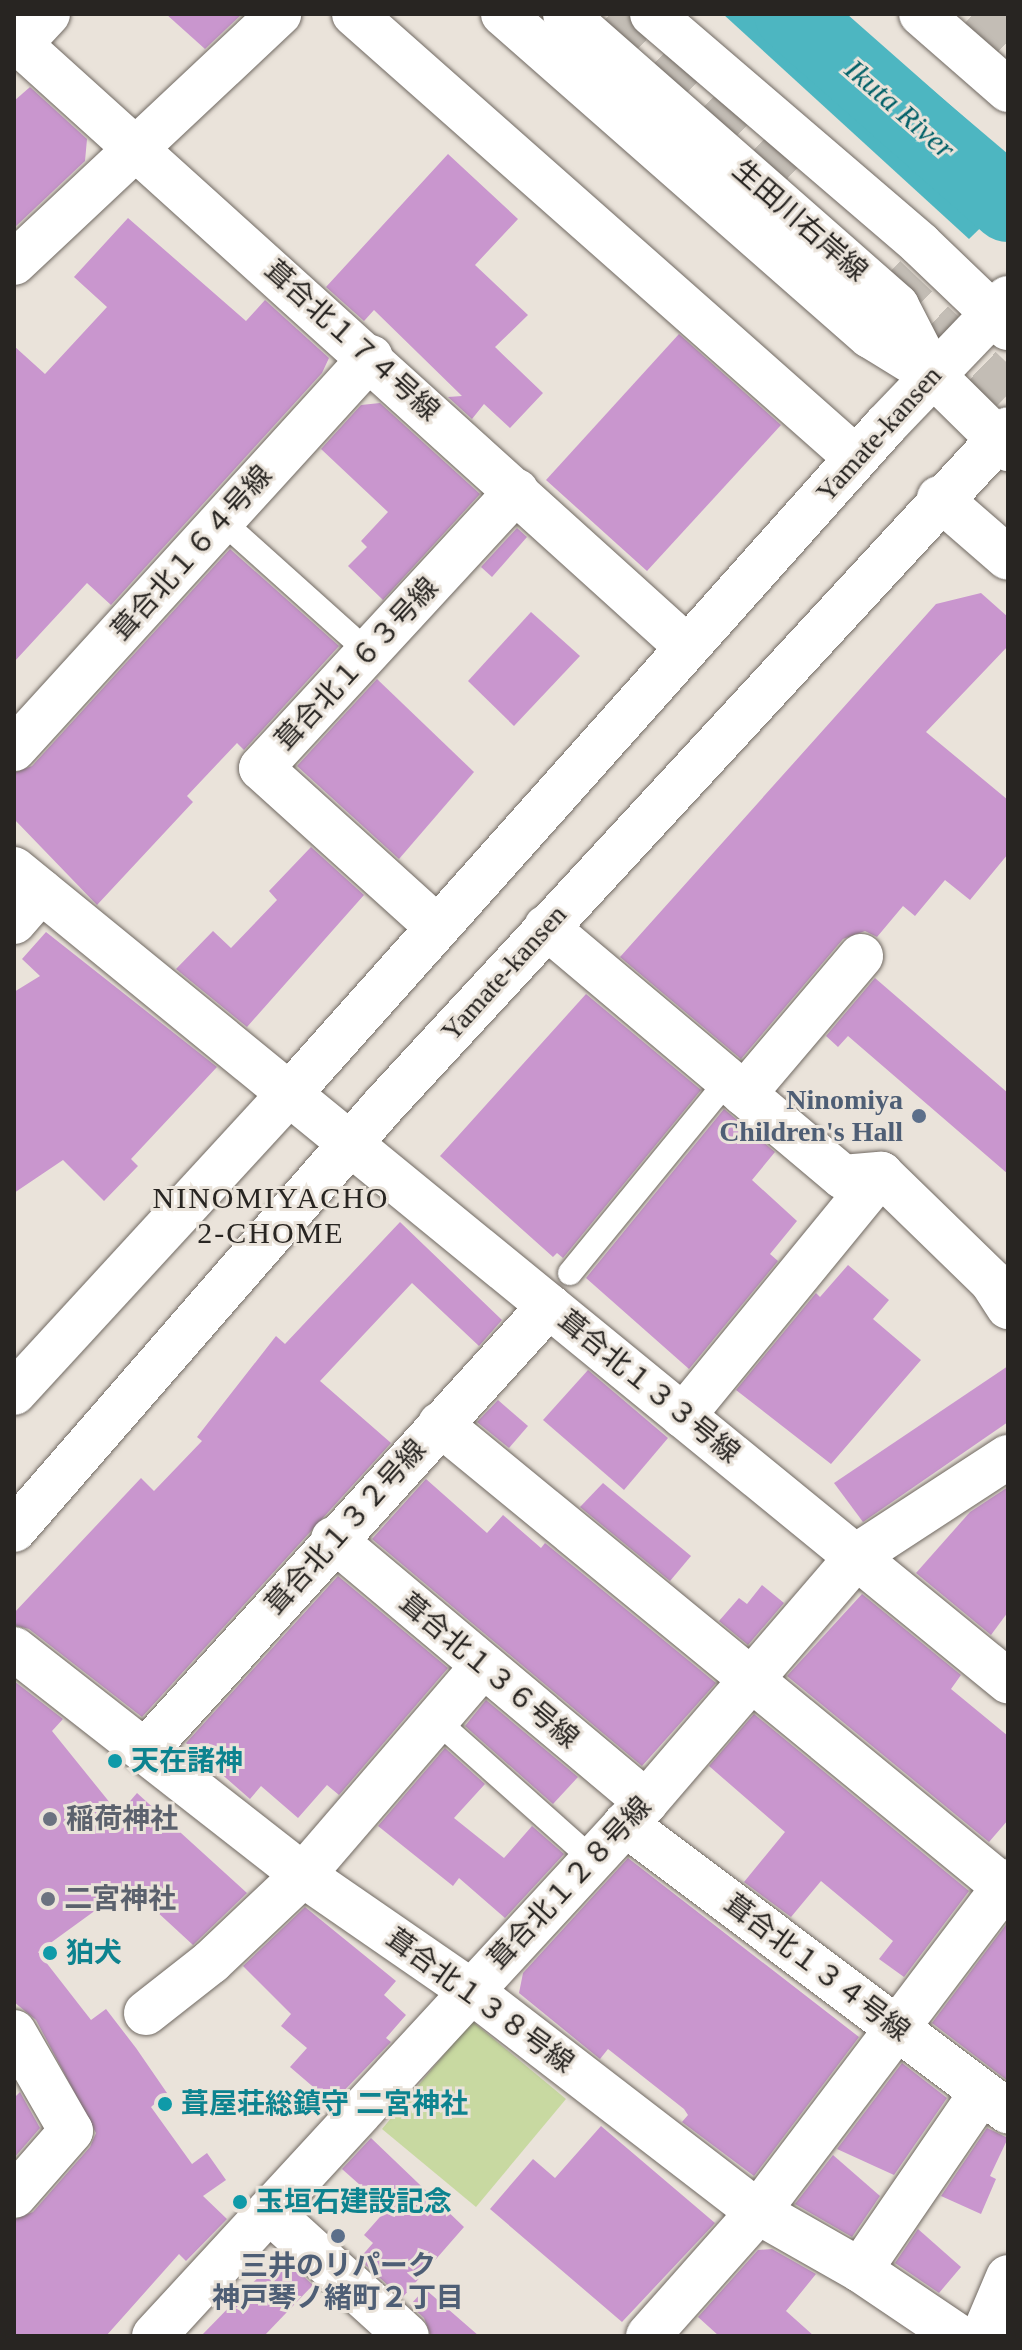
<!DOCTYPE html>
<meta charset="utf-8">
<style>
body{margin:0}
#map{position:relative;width:1022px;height:2350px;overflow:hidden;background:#eae3da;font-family:"Times New Roman","Noto Sans JP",serif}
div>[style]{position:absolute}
.green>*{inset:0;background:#c8d9a1}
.water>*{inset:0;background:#4db6c1}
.river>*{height:74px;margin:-37px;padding:0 37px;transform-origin:37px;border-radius:37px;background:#4db6c1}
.building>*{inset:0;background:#c996ce}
.secondary-tunnel>*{height:44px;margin-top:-22px;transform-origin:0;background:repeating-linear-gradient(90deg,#c3bdb5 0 44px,transparent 0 66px)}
.roads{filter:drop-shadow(0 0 2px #706962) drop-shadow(0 0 2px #706962)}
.lane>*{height:24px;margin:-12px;padding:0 12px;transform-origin:12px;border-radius:12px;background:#fff}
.street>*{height:44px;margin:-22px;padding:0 22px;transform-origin:22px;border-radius:22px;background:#fff}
.secondary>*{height:44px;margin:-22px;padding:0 22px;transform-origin:22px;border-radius:22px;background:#fff}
.dots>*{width:22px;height:22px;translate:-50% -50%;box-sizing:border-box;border:4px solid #eae3da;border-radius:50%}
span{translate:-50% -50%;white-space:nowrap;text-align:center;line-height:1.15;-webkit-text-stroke:6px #eae3da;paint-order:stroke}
.street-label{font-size:28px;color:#282522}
.service-label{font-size:28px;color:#4e5e75;font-weight:700}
.right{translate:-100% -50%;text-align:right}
.culture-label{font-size:28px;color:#0d838f;font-weight:700}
.left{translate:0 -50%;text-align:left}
.worship-label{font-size:28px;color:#5b616d;font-weight:700}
.water-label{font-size:30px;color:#016068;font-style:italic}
.neighbourhood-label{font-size:30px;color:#282522;letter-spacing:2px}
.frame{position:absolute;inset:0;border:16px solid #282522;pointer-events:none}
</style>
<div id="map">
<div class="green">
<div style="clip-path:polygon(472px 2021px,566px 2099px,476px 2207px,382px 2129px)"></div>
</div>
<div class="water">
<div style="clip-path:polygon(723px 14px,843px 14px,1008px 154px,1008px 201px,969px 239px)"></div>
</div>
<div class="river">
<div style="left:791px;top:14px;width:289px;rotate:41.4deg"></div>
</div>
<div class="building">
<div style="clip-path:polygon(166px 14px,242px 14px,205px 49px)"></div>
<div style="clip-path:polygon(30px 87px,87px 139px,85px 161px,14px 228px,14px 101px)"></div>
<div style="clip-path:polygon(448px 154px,518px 219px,475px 265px,528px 315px,495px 347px,543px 393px,510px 428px,484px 404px,472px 419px,448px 397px,462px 396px,374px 310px,364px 321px,326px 287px)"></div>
<div style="clip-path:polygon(128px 218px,246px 321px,265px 300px,329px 358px,322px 373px,111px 605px,87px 583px,14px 662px,14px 346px,45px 374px,107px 307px,74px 277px)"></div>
<div style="clip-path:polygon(679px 334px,781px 425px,647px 571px,546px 480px)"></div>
<div style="clip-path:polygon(380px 403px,480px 494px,383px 600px,348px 566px,367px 547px,361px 541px,388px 512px,321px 449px,361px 405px)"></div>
<div style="clip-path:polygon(517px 528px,527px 537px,492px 577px,481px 567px)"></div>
<div style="clip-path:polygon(230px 549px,339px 646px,244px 750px,237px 743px,187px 796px,193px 802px,97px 905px,14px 819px,14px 773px,32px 766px)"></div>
<div style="clip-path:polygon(981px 593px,1008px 617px,1008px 646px,926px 732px,1008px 800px,1008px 854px,970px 900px,945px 880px,915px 916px,903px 906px,877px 937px,865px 931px,843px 939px,741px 1059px,620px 957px,936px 604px)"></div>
<div style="clip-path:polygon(531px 612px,580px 656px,514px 726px,468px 681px)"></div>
<div style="clip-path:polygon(377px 679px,474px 772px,399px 859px,297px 766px)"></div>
<div style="clip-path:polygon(311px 847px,364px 895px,247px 1027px,176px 969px,213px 931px,231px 948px,277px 900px,269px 891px)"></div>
<div style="clip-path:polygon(46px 932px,217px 1067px,131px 1159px,138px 1166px,104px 1201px,63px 1160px,14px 1193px,14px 992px,40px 976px,22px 959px)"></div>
<div style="clip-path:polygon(875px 978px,1008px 1093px,1008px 1174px,848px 1036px,838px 1047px,826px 1036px)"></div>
<div style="clip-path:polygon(586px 994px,701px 1090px,563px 1258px,557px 1253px,553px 1257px,440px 1156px)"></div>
<div style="clip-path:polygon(724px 1109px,775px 1152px,752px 1180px,797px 1221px,770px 1254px,778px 1261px,689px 1369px,586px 1278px)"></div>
<div style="clip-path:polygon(400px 1222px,502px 1320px,479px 1346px,412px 1283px,320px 1381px,391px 1443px,142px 1717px,29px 1629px,14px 1625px,14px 1613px,141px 1478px,154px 1491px,202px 1441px,197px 1437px,276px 1336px,285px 1344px)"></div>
<div style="clip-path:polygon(848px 1265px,889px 1300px,873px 1319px,921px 1360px,831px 1464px,736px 1390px,816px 1293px,820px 1297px)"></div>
<div style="clip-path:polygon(1008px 1366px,1008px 1422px,863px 1522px,834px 1483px)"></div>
<div style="clip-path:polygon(588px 1370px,668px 1438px,624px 1490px,543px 1420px)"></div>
<div style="clip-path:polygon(498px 1400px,528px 1426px,509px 1448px,477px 1422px)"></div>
<div style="clip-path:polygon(426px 1479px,487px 1533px,503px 1515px,541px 1548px,545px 1543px,716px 1683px,642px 1766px,372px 1539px)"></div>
<div style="clip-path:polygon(603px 1483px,691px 1556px,670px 1581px,580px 1507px)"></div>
<div style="clip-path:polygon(1008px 1487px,1008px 1612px,991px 1635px,916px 1573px,970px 1512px)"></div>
<div style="clip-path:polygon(338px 1576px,448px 1668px,339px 1795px,327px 1785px,298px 1818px,261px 1786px,250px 1799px,186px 1743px)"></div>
<div style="clip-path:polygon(762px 1585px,784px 1603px,748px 1645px,719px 1621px,739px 1598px,747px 1604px)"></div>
<div style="clip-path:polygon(862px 1594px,961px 1675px,951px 1689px,1008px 1736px,1008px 1820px,989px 1842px,787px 1676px)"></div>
<div style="clip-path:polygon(14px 1681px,63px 1719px,52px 1731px,119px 1814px,137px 1793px,247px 1893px,193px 1945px,129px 1886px,38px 1952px,91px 2020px,106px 2009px,136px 2048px,167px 2093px,151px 2107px,192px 2164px,207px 2153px,226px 2180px,203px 2196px,227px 2219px,186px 2261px,179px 2254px,106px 2336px,14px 2336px,14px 2220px,33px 2212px,90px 2147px,96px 2133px,36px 2020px,14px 2002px)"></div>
<div style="clip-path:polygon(486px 1700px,578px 1777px,553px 1804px,465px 1726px)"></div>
<div style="clip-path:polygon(754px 1714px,969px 1891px,904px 1977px,879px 1959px,893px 1941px,821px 1881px,791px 1917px,744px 1882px,785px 1832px,709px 1766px)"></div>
<div style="clip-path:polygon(445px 1748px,485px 1784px,454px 1818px,504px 1858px,532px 1826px,564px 1854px,505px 1918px,459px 1878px,453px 1886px,378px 1826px)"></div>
<div style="clip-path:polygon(628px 1858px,859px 2037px,754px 2176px,682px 2122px,688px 2115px,684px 2109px,608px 2049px,600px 2059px,519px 1993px,523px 1973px)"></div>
<div style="clip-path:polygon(305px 1907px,396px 1981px,384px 1995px,406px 2015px,386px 2038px,391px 2042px,332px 2103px,290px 2067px,307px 2048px,281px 2026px,291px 2014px,243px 1966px)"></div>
<div style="clip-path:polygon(1008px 1922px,1008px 2081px,932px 2023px)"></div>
<div style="clip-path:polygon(902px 2063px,947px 2098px,894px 2175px,837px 2149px)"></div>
<div style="clip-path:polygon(20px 2092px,40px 2128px,14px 2158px,14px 2098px)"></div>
<div style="clip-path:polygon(601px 2126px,715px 2223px,622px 2322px,490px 2209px,533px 2159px,555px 2178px)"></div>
<div style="clip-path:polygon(987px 2128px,1008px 2138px,990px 2176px,996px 2179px,981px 2214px,941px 2196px)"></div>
<div style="clip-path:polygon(371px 2138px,464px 2227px,402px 2298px,359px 2259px,373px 2243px,364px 2235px,387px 2209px,342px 2169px)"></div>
<div style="clip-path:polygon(833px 2155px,880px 2196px,852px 2237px,795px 2204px)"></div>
<div style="clip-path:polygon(918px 2229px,961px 2267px,939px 2293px,895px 2263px)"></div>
<div style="clip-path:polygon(772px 2249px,816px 2274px,786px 2311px,814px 2336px,719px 2336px,698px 2317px,758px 2250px)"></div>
<div style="clip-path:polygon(280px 2255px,313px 2285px,264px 2336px,201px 2336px)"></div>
<div style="clip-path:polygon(425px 2289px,479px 2336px,431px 2336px,424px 2318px,410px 2305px)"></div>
</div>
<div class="secondary-tunnel">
<div style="left:610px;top:14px;width:252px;rotate:43.7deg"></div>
<div style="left:973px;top:14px;width:47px;rotate:41.5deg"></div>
<div style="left:885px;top:277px;width:170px;rotate:43.6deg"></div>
</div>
<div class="roads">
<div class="lane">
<div style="left:222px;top:521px;width:196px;rotate:41.9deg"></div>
<div style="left:570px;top:1273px;width:249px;rotate:-50.7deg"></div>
<div style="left:436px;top:1720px;width:209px;rotate:41.7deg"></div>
</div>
<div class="street">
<div style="left:354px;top:14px;width:670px;rotate:41.49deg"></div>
<div style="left:14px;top:39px;width:907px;rotate:42.1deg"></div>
<div style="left:20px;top:44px;width:41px;rotate:-47deg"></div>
<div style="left:14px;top:263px;width:364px;rotate:-43.2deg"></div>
<div style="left:939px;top:498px;width:91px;rotate:41deg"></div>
<div style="left:14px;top:749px;width:530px;rotate:-47.68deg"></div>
<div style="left:14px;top:869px;width:1284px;rotate:39.25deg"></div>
<div style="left:14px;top:922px;width:41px;rotate:-48.9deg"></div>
<div style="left:437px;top:927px;width:237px;rotate:-137.9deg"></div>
<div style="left:261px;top:768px;width:377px;rotate:-47.3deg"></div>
<div style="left:546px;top:927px;width:388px;rotate:40.1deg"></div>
<div style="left:843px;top:1177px;width:38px;rotate:-5deg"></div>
<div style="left:881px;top:1174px;width:155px;rotate:44.2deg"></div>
<div style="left:992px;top:1282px;width:30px;rotate:57deg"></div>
<div style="left:744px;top:1094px;width:181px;rotate:-49.7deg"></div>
<div style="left:683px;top:1416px;width:313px;rotate:-50.7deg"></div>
<div style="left:440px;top:1424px;width:730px;rotate:39.38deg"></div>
<div style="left:333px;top:1539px;width:409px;rotate:40deg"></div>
<div style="left:14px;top:1649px;width:367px;rotate:38deg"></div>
<div style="left:303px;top:1875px;width:204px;rotate:34.6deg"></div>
<div style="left:471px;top:1991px;width:362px;rotate:37.6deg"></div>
<div style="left:758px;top:2212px;width:117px;rotate:29.6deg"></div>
<div style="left:860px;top:2270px;width:118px;rotate:34deg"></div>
<div style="left:145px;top:1751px;width:601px;rotate:-47.76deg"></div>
<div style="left:625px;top:1824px;width:479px;rotate:36.9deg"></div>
<div style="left:146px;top:2013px;width:83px;rotate:-38.1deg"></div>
<div style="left:211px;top:1962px;width:127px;rotate:-43.4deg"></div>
<div style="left:303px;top:1875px;width:276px;rotate:-49.3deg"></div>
<div style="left:14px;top:2032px;width:114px;rotate:60.1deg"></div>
<div style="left:71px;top:2131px;width:86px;rotate:131.2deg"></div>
<div style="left:269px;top:2211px;width:186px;rotate:42.2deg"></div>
<div style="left:860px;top:2270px;width:214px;rotate:-55.6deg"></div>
<div style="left:154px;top:2336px;width:726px;rotate:-47.34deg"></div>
<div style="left:646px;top:1802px;width:327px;rotate:-49.3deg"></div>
<div style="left:859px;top:1554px;width:178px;rotate:-33.1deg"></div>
<div style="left:648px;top:2336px;width:166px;rotate:-48.4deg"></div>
<div style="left:758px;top:2212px;width:415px;rotate:-52.9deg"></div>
</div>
<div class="secondary">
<div style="left:503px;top:14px;width:488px;rotate:41.3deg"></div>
<div style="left:870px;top:336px;width:73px;rotate:31.5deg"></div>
<div style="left:565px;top:14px;width:442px;rotate:41.3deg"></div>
<div style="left:897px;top:306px;width:76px;rotate:62.8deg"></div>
<div style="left:932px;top:374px;width:107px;rotate:44.6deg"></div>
<div style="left:652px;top:14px;width:353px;rotate:40.6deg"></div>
<div style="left:920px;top:244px;width:122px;rotate:43.7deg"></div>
<div style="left:921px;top:14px;width:116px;rotate:41.1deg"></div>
<div style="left:14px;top:1393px;width:410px;rotate:-47.4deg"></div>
<div style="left:292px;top:1091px;width:892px;rotate:-48.27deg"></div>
<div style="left:886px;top:425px;width:176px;rotate:-46.2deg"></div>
<div style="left:14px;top:1530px;width:562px;rotate:-48.97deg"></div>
<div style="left:383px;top:1106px;width:921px;rotate:-47.29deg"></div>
<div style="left:983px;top:2336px;width:64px;rotate:-67deg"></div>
</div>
</div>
<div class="dots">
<div style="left:919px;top:1116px;background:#5c6f8a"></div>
<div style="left:115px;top:1761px;background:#0f9aa8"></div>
<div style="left:50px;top:1819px;background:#6b7280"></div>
<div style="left:48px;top:1899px;background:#6b7280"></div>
<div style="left:50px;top:1953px;background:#0f9aa8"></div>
<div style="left:165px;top:2104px;background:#0f9aa8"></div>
<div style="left:240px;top:2202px;background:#0f9aa8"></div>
<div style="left:338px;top:2236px;background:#5c6f8a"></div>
</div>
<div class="street-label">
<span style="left:800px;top:221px;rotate:41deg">生田川右岸線</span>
<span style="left:352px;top:341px;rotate:42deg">葺合北１７４号線</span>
<span style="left:879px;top:434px;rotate:-48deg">Yamate-kansen</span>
<span style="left:192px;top:553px;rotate:-48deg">葺合北１６４号線</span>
<span style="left:357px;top:664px;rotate:-47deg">葺合北１６３号線</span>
<span style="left:504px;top:973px;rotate:-48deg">Yamate-kansen</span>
<span style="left:649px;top:1387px;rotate:39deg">葺合北１３３号線</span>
<span style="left:346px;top:1527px;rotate:-48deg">葺合北１３２号線</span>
<span style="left:489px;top:1671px;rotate:40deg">葺合北１３６号線</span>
<span style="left:570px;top:1883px;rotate:-47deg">葺合北１２８号線</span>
<span style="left:817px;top:1968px;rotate:37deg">葺合北１３４号線</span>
<span style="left:480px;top:2001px;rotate:36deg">葺合北１３８号線</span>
</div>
<div class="service-label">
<span class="right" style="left:903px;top:1116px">Ninomiya<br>Children's Hall</span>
<span style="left:338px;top:2282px">三井のリパーク<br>神戸琴ノ緒町２丁目</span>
</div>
<div class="culture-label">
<span class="left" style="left:131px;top:1761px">天在諸神</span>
<span class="left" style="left:66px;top:1953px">狛犬</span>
<span class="left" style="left:181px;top:2104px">葺屋荘総鎮守 二宮神社</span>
<span class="left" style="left:256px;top:2202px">玉垣石建設記念</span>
</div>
<div class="worship-label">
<span class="left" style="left:66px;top:1819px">稲荷神社</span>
<span class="left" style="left:64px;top:1899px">二宮神社</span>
</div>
<div class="water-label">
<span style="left:900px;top:109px;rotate:41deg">Ikuta River</span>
</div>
<div class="neighbourhood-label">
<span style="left:271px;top:1215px">NINOMIYACHO<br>2-CHOME</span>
</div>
<div class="frame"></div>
</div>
